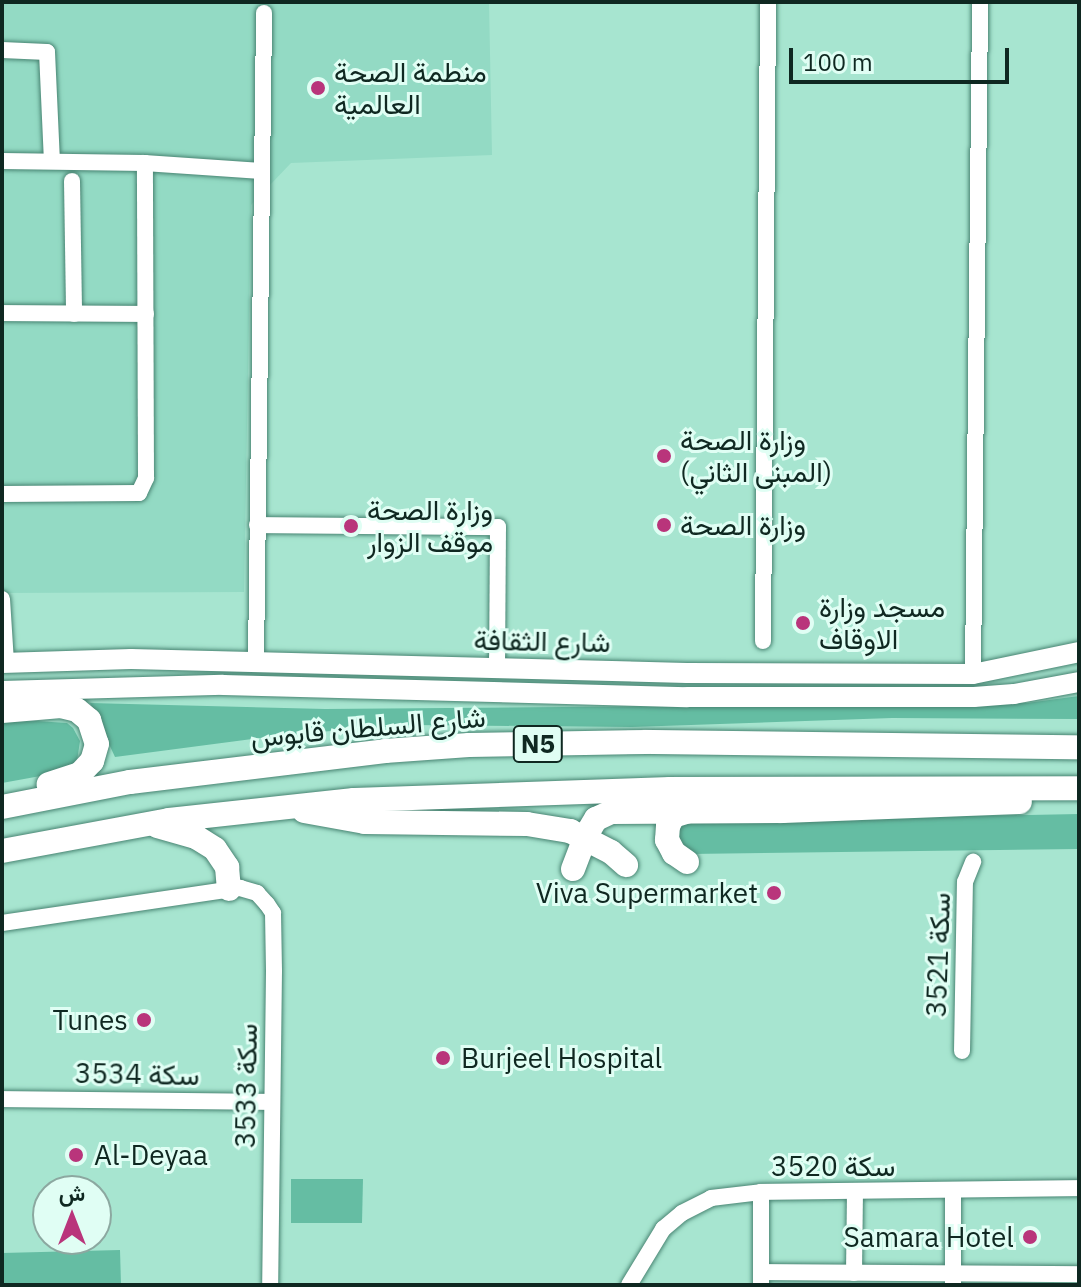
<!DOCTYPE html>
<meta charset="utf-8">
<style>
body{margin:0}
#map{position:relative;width:1081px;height:1287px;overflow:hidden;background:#a7e5d0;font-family:"IBM Plex Sans",Vazirmatn,sans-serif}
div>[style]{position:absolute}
.built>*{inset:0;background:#93dac4}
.green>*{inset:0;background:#65bda3}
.roads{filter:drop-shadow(0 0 2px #488472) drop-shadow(0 0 2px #488472)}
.minor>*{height:16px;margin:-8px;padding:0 8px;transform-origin:8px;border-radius:8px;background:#fff}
.major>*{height:20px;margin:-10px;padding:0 10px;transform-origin:10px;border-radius:10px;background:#fff}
.highway>*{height:24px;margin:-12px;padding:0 12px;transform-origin:12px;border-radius:12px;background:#fff}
.dots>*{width:22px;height:22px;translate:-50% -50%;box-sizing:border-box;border:4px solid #e0fef4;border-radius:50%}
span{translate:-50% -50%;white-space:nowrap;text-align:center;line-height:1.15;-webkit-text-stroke:6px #e0fef4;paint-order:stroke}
.shield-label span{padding:2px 6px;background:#e0fef4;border:2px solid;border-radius:6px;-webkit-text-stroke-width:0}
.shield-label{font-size:26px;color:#0f2821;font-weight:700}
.poi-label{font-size:28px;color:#0f2821}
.left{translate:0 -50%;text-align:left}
.right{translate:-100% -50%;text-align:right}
.street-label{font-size:28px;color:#0f2821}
.frame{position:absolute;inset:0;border:4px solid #0f2821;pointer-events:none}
.north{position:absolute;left:32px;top:1175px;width:80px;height:80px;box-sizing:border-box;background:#e0fef4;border:2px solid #8ca8a0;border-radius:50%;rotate:0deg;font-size:22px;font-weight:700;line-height:32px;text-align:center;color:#0f2821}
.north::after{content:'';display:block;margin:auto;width:28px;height:36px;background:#b9357b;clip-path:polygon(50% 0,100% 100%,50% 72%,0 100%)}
.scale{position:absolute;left:789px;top:48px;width:220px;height:36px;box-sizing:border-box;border:4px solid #0f2821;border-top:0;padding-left:10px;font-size:24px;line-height:28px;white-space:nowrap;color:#0f2821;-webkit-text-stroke:6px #e0fef4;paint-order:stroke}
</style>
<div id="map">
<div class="built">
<div style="clip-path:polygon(2px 2px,489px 2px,492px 155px,291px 163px,251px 205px,244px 592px,2px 593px)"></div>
</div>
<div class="green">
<div style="clip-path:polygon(1079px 696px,1079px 719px,892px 718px,632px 727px,413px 725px,291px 734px,115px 757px,90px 703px,325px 709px,1027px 703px)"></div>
<div style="clip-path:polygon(36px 721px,67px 723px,73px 728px,80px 741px,77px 761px,68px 771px,2px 783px,2px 722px)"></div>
<div style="clip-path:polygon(1079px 814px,1079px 849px,689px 854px,676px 845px,677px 828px,688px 821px)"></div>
<div style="clip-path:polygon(291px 1179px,363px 1179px,362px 1223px,291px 1223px)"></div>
<div style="clip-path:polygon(120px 1250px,121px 1285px,2px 1285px,2px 1253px)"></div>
</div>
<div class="roads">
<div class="minor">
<div style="left:2px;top:50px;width:45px;rotate:2.5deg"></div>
<div style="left:47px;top:52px;width:109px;rotate:87.4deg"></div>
<div style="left:2px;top:161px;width:143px;rotate:0.8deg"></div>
<div style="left:145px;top:163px;width:116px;rotate:3.9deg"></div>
<div style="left:72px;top:181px;width:133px;rotate:89.1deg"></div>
<div style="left:2px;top:313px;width:144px;rotate:0.4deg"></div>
<div style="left:2px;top:494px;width:137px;rotate:-0.4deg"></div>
<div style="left:139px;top:493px;width:17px;rotate:-65deg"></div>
<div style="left:146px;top:478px;width:315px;rotate:-90.2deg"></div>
<div style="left:257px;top:525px;width:241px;rotate:0.5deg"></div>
<div style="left:498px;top:527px;width:142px;rotate:90.4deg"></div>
<div style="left:2px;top:599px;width:64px;rotate:86.4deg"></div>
<div style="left:763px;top:641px;width:639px;rotate:-89.55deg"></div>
<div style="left:256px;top:662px;width:649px;rotate:-89.29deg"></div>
<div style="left:973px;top:674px;width:672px;rotate:-89.4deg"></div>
<div style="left:2px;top:923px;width:241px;rotate:-8.4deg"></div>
<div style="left:240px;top:888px;width:18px;rotate:16deg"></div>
<div style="left:257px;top:893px;width:15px;rotate:48deg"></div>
<div style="left:267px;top:904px;width:11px;rotate:56deg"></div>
<div style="left:273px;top:913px;width:58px;rotate:89deg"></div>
<div style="left:274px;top:971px;width:314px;rotate:90.7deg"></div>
<div style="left:962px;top:1051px;width:169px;rotate:-89deg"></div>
<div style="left:965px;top:882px;width:22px;rotate:-68deg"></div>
<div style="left:2px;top:1099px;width:269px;rotate:0.6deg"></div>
<div style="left:761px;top:1272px;width:318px;rotate:0.4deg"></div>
<div style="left:854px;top:1273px;width:81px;rotate:-89.3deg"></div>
<div style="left:629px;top:1285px;width:66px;rotate:-58.7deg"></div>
<div style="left:663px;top:1229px;width:25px;rotate:-40deg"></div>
<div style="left:682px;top:1213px;width:33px;rotate:-27deg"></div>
<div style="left:711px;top:1198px;width:50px;rotate:-6.8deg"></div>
<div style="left:761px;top:1192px;width:318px;rotate:-0.7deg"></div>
<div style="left:761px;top:1285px;width:93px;rotate:-90deg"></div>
<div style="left:953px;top:1285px;width:93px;rotate:-90deg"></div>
</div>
<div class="major">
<div style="left:2px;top:663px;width:129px;rotate:-1.8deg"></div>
<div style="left:131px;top:659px;width:556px;rotate:1.44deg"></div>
<div style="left:687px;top:673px;width:286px;rotate:0.2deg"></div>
<div style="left:973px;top:674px;width:108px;rotate:-11.7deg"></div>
<div style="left:2px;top:691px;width:221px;rotate:-1.6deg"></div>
<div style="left:223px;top:685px;width:464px;rotate:1.5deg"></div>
<div style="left:687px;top:697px;width:287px"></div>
<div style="left:974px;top:697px;width:40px;rotate:-4.3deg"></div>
<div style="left:1014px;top:694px;width:66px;rotate:-10.5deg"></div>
</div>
<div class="highway">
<div style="left:2px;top:711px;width:59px;rotate:-4.8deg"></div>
<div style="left:61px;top:706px;width:16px;rotate:14deg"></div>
<div style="left:77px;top:710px;width:16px;rotate:40deg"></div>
<div style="left:89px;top:720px;width:25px;rotate:72deg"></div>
<div style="left:97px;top:744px;width:18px;rotate:106deg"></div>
<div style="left:92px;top:761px;width:18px;rotate:133deg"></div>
<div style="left:80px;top:774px;width:33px;rotate:162deg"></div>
<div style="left:2px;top:807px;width:130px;rotate:-11.1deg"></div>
<div style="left:130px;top:782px;width:257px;rotate:-6.9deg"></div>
<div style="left:385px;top:751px;width:84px;rotate:-4.1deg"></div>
<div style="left:469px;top:745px;width:177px;rotate:-1deg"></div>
<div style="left:646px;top:742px;width:433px;rotate:0.7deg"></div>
<div style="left:304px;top:811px;width:62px;rotate:10.2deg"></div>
<div style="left:365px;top:822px;width:162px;rotate:0.7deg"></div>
<div style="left:527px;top:824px;width:44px;rotate:9.2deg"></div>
<div style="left:570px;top:831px;width:46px;rotate:27.1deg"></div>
<div style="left:611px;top:852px;width:20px;rotate:41deg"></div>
<div style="left:157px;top:826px;width:41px;rotate:15.8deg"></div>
<div style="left:196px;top:837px;width:22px;rotate:32deg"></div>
<div style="left:215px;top:849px;width:22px;rotate:56deg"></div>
<div style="left:227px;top:867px;width:22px;rotate:85deg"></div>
<div style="left:2px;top:851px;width:170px;rotate:-10.5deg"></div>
<div style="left:169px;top:820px;width:186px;rotate:-6.2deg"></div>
<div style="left:354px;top:800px;width:316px;rotate:-2deg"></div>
<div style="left:670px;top:789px;width:409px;rotate:-0.1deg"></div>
<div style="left:687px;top:862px;width:16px;rotate:-145deg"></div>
<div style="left:674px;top:853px;width:15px;rotate:-118deg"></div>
<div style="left:667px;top:840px;width:14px;rotate:-86deg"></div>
<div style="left:668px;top:826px;width:11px;rotate:-63deg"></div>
<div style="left:673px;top:816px;width:21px;rotate:-17deg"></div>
<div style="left:573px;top:869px;width:34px;rotate:-69deg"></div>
<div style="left:585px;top:837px;width:21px;rotate:-59deg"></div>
<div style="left:596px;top:819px;width:17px;rotate:-25deg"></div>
<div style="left:611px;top:812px;width:171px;rotate:-0.3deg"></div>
<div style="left:782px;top:811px;width:238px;rotate:-2.2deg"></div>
</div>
</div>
<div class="dots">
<div style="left:318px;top:88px;background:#b9357b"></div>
<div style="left:664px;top:456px;background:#b9357b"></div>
<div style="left:664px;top:525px;background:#b9357b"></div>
<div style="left:351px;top:526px;background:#b9357b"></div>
<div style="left:803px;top:623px;background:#b9357b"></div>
<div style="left:774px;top:893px;background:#b9357b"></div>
<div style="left:144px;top:1020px;background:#b9357b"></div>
<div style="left:443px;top:1058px;background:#b9357b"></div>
<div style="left:76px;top:1155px;background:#b9357b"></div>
<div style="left:1030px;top:1237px;background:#b9357b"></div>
</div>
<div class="shield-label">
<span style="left:538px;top:744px">N5</span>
</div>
<div class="poi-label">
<span class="left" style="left:334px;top:88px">منطمة الصحة<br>العالمية</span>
<span class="left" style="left:680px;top:456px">وزارة الصحة<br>(المبنى الثاني)</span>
<span class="left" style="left:367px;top:526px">وزارة الصحة<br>موقف الزوار</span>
<span class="left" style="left:680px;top:525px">وزارة الصحة</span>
<span class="left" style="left:819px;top:623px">مسجد وزارة<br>الاوقاف</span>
<span class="right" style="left:758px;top:893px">Viva Supermarket</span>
<span class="right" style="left:128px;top:1020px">Tunes</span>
<span class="left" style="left:461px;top:1058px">Burjeel Hospital</span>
<span class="left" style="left:94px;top:1155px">Al-Deyaa</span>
<span class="right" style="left:1014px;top:1237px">Samara Hotel</span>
</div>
<div class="street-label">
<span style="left:542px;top:641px;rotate:1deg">شارع الثقافة</span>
<span style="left:368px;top:727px;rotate:-5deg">شارع السلطان قابوس</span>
<span style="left:938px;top:955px;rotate:-88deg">سكة 3521</span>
<span style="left:137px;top:1074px;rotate:1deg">سكة 3534</span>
<span style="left:246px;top:1086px;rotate:-89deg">سكة 3533</span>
<span style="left:833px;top:1166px">سكة 3520</span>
</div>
<div class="frame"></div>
<div class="north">ش</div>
<div class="scale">100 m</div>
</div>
